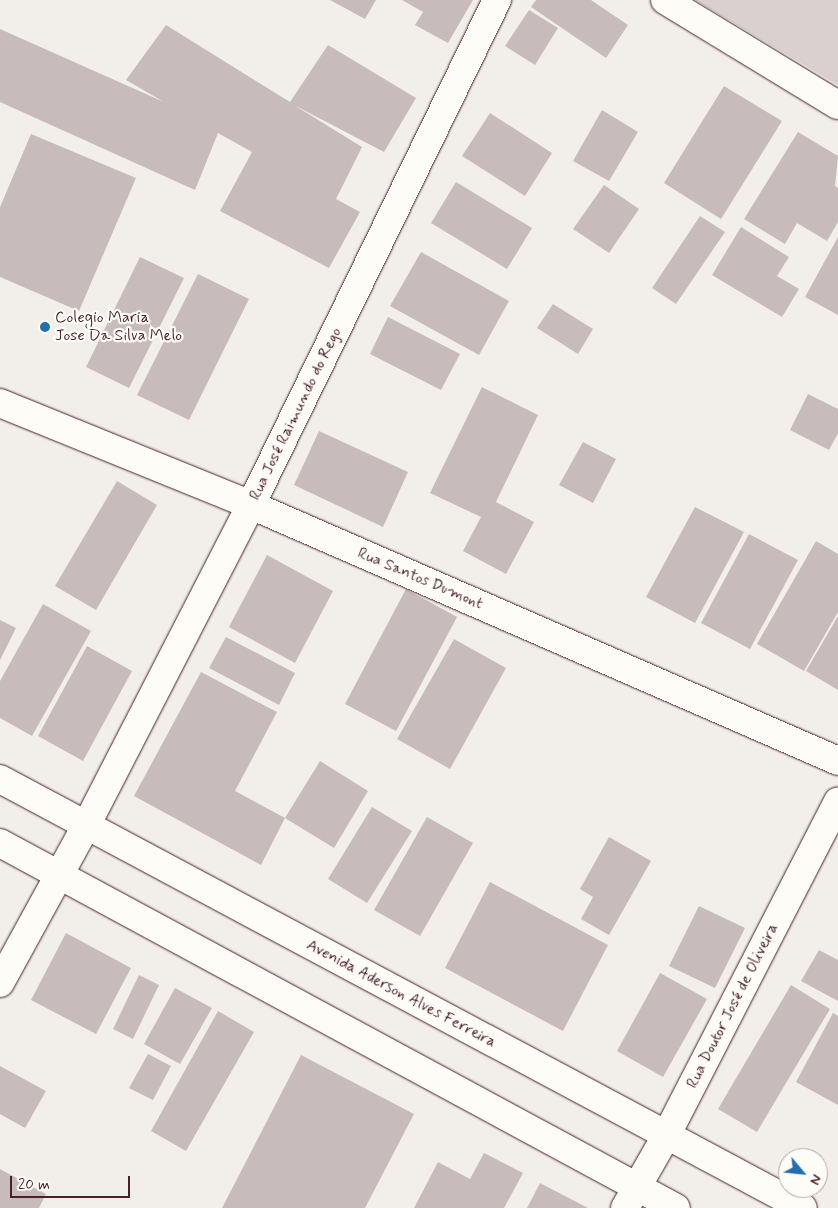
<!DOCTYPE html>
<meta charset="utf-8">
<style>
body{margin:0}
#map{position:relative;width:838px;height:1208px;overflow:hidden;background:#f2efeb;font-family:Mynerve,sans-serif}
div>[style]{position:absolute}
.green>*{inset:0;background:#d9d0cf}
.building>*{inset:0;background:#c8bbbb}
.roads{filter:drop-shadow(0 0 1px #4a1f2b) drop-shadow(0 0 1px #4a1f2b)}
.minor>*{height:28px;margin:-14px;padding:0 14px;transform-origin:14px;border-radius:14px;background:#fdfcf7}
.major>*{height:28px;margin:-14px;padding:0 14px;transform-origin:14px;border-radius:14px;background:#fdfcf7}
.dots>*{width:14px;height:14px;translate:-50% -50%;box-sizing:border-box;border:2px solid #fdfcf7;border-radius:50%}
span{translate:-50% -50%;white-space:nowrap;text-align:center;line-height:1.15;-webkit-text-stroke:4.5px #fdfcf7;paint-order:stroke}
.poi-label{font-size:16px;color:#4a1f2b}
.left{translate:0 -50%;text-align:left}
.street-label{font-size:16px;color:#4a1f2b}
.north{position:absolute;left:778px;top:1148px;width:50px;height:50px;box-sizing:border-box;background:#fdfcf7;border:1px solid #b5a4a5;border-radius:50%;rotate:118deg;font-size:14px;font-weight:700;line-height:20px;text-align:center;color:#4a1f2b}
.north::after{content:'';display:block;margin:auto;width:18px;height:22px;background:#1f6fb2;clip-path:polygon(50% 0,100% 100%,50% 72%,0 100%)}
.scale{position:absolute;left:10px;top:1176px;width:120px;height:22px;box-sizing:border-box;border:2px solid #4a1f2b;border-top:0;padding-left:6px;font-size:15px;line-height:18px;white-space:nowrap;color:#4a1f2b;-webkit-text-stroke:4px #fdfcf7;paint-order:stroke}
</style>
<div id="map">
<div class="green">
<div style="clip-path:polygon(695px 0,838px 0,838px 85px)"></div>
</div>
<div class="building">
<div style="clip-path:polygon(330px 0,376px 0,365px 19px)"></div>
<div style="clip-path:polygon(402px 0,473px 0,448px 43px,415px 25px,423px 12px)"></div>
<div style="clip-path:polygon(536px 0,591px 0,628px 25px,606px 58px,531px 7px)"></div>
<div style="clip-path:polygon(529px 10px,558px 28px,535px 65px,505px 46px)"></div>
<div style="clip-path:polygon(166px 25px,290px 102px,328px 45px,416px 98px,384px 152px,294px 105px,362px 147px,336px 199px,360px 212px,329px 268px,220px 211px,252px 152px,218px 133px,195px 190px,0 102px,0 29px,164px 102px,126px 80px)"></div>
<div style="clip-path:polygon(724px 86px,782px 121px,721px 219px,664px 183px)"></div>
<div style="clip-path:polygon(602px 110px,638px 132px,609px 181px,573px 161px)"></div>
<div style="clip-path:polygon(490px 113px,552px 153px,525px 196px,462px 156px)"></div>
<div style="clip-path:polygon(798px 132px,838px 156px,835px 186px,838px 188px,838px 222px,827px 241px,797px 223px,785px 244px,744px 219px)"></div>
<div style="clip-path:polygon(31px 134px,136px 178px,79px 311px,0 277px,0 207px)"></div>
<div style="clip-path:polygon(456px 182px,532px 228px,507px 269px,431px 223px)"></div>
<div style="clip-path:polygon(604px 185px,639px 209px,609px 253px,573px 229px)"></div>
<div style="clip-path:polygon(700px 216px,725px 232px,676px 304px,652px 288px)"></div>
<div style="clip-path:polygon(741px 227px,789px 257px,777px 276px,799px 289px,782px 317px,712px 275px)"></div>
<div style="clip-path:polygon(838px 237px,838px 315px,805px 297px)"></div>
<div style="clip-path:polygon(421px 252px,509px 301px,479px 355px,390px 306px)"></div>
<div style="clip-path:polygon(140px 257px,184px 278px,129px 388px,86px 367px)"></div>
<div style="clip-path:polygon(198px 274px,249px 299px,189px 420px,137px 395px)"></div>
<div style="clip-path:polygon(553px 304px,593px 329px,578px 354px,537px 328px)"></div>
<div style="clip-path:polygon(388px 317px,460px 354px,441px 390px,370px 354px)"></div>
<div style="clip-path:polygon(482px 387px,538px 415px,496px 502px,534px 522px,506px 574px,463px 551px,481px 517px,430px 493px)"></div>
<div style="clip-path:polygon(808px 394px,838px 409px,838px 433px,829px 450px,790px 430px)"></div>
<div style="clip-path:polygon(319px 431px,408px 472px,383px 527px,294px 485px)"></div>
<div style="clip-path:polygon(583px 442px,616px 459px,593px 503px,559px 485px)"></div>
<div style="clip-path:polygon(117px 481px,157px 505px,96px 610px,55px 586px)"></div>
<div style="clip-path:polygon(695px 507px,744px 532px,695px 623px,646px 597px)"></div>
<div style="clip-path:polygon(749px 534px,798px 560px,750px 649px,701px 623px)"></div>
<div style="clip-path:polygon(816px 541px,838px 554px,838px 612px,804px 671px,757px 644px)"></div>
<div style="clip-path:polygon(267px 555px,333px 591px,295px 663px,229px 627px)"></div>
<div style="clip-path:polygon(406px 589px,457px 617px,396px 731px,345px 704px)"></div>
<div style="clip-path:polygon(43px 604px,91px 631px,32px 736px,0 718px,0 681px)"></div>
<div style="clip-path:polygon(838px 616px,838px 690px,806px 671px)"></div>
<div style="clip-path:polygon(0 620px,16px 628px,0 660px)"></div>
<div style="clip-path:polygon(226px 637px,295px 673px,279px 705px,209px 668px)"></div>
<div style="clip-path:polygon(454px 639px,506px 668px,450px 769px,397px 739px)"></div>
<div style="clip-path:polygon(87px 646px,132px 671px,83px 761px,38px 736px)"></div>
<div style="clip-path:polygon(201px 672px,277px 712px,235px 791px,285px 818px,261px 865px,134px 796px)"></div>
<div style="clip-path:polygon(320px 761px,368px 791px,334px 848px,285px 818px)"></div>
<div style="clip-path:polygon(372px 807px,412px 831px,367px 903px,328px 879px)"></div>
<div style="clip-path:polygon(427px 817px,473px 843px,420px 936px,374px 910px)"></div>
<div style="clip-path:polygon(609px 837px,651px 861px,609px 935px,581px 919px,593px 897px,580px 889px)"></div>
<div style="clip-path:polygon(490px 882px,608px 945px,563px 1031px,445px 968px)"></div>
<div style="clip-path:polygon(699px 906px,745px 928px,715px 988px,669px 966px)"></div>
<div style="clip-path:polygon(66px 933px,131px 968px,96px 1034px,31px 1000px)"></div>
<div style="clip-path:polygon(819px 950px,838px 960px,838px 1001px,801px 981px)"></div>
<div style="clip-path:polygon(660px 973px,707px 999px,663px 1077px,617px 1051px)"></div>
<div style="clip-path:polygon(139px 975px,159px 985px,133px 1039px,113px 1029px)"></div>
<div style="clip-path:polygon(791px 985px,830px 1009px,757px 1132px,718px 1109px)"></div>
<div style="clip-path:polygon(175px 988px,212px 1008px,180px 1064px,144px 1044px)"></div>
<div style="clip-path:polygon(218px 1011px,254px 1032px,186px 1151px,151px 1131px)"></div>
<div style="clip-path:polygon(833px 1013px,838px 1016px,838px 1105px,796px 1082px)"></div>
<div style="clip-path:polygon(148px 1054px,171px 1066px,153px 1100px,129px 1088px)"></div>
<div style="clip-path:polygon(301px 1055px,414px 1114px,365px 1208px,222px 1208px)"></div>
<div style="clip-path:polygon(0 1066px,46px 1091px,25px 1128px,0 1114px)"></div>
<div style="clip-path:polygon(484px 1153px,523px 1173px,504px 1208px,414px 1208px,438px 1162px,470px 1179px)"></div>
<div style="clip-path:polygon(0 1169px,46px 1194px,39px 1208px,0 1208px)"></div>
<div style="clip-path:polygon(540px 1183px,588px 1208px,527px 1208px)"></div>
</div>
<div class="roads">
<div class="minor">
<div style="left:665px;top:0;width:202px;rotate:31.3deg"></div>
<div style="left:0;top:403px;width:271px;rotate:22.1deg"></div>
<div style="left:251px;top:505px;width:640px;rotate:23.56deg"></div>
<div style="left:0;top:983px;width:181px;rotate:-61.3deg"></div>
<div style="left:87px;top:824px;width:359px;rotate:-62.8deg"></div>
<div style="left:251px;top:505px;width:562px;rotate:-64.03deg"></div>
<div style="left:625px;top:1208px;width:83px;rotate:-60.3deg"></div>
<div style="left:666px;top:1136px;width:376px;rotate:-62.8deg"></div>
</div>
<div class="major">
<div style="left:0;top:779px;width:910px;rotate:28.11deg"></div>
<div style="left:0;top:843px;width:768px;rotate:28.37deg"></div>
</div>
</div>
<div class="dots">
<div style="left:45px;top:327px;background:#1f6fb2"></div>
</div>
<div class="poi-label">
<span class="left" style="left:55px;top:327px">Colegio Maria<br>Jose Da Silva Melo</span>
</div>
<div class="street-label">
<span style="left:296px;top:414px;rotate:-64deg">Rua José Raimundo do Rego</span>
<span style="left:420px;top:579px;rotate:23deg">Rua Santos Dumont</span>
<span style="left:401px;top:994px;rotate:28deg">Avenida Aderson Alves Ferreira</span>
<span style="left:733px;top:1006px;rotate:-63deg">Rua Doutor José de Oliveira</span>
</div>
<div class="north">N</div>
<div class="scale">20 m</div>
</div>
